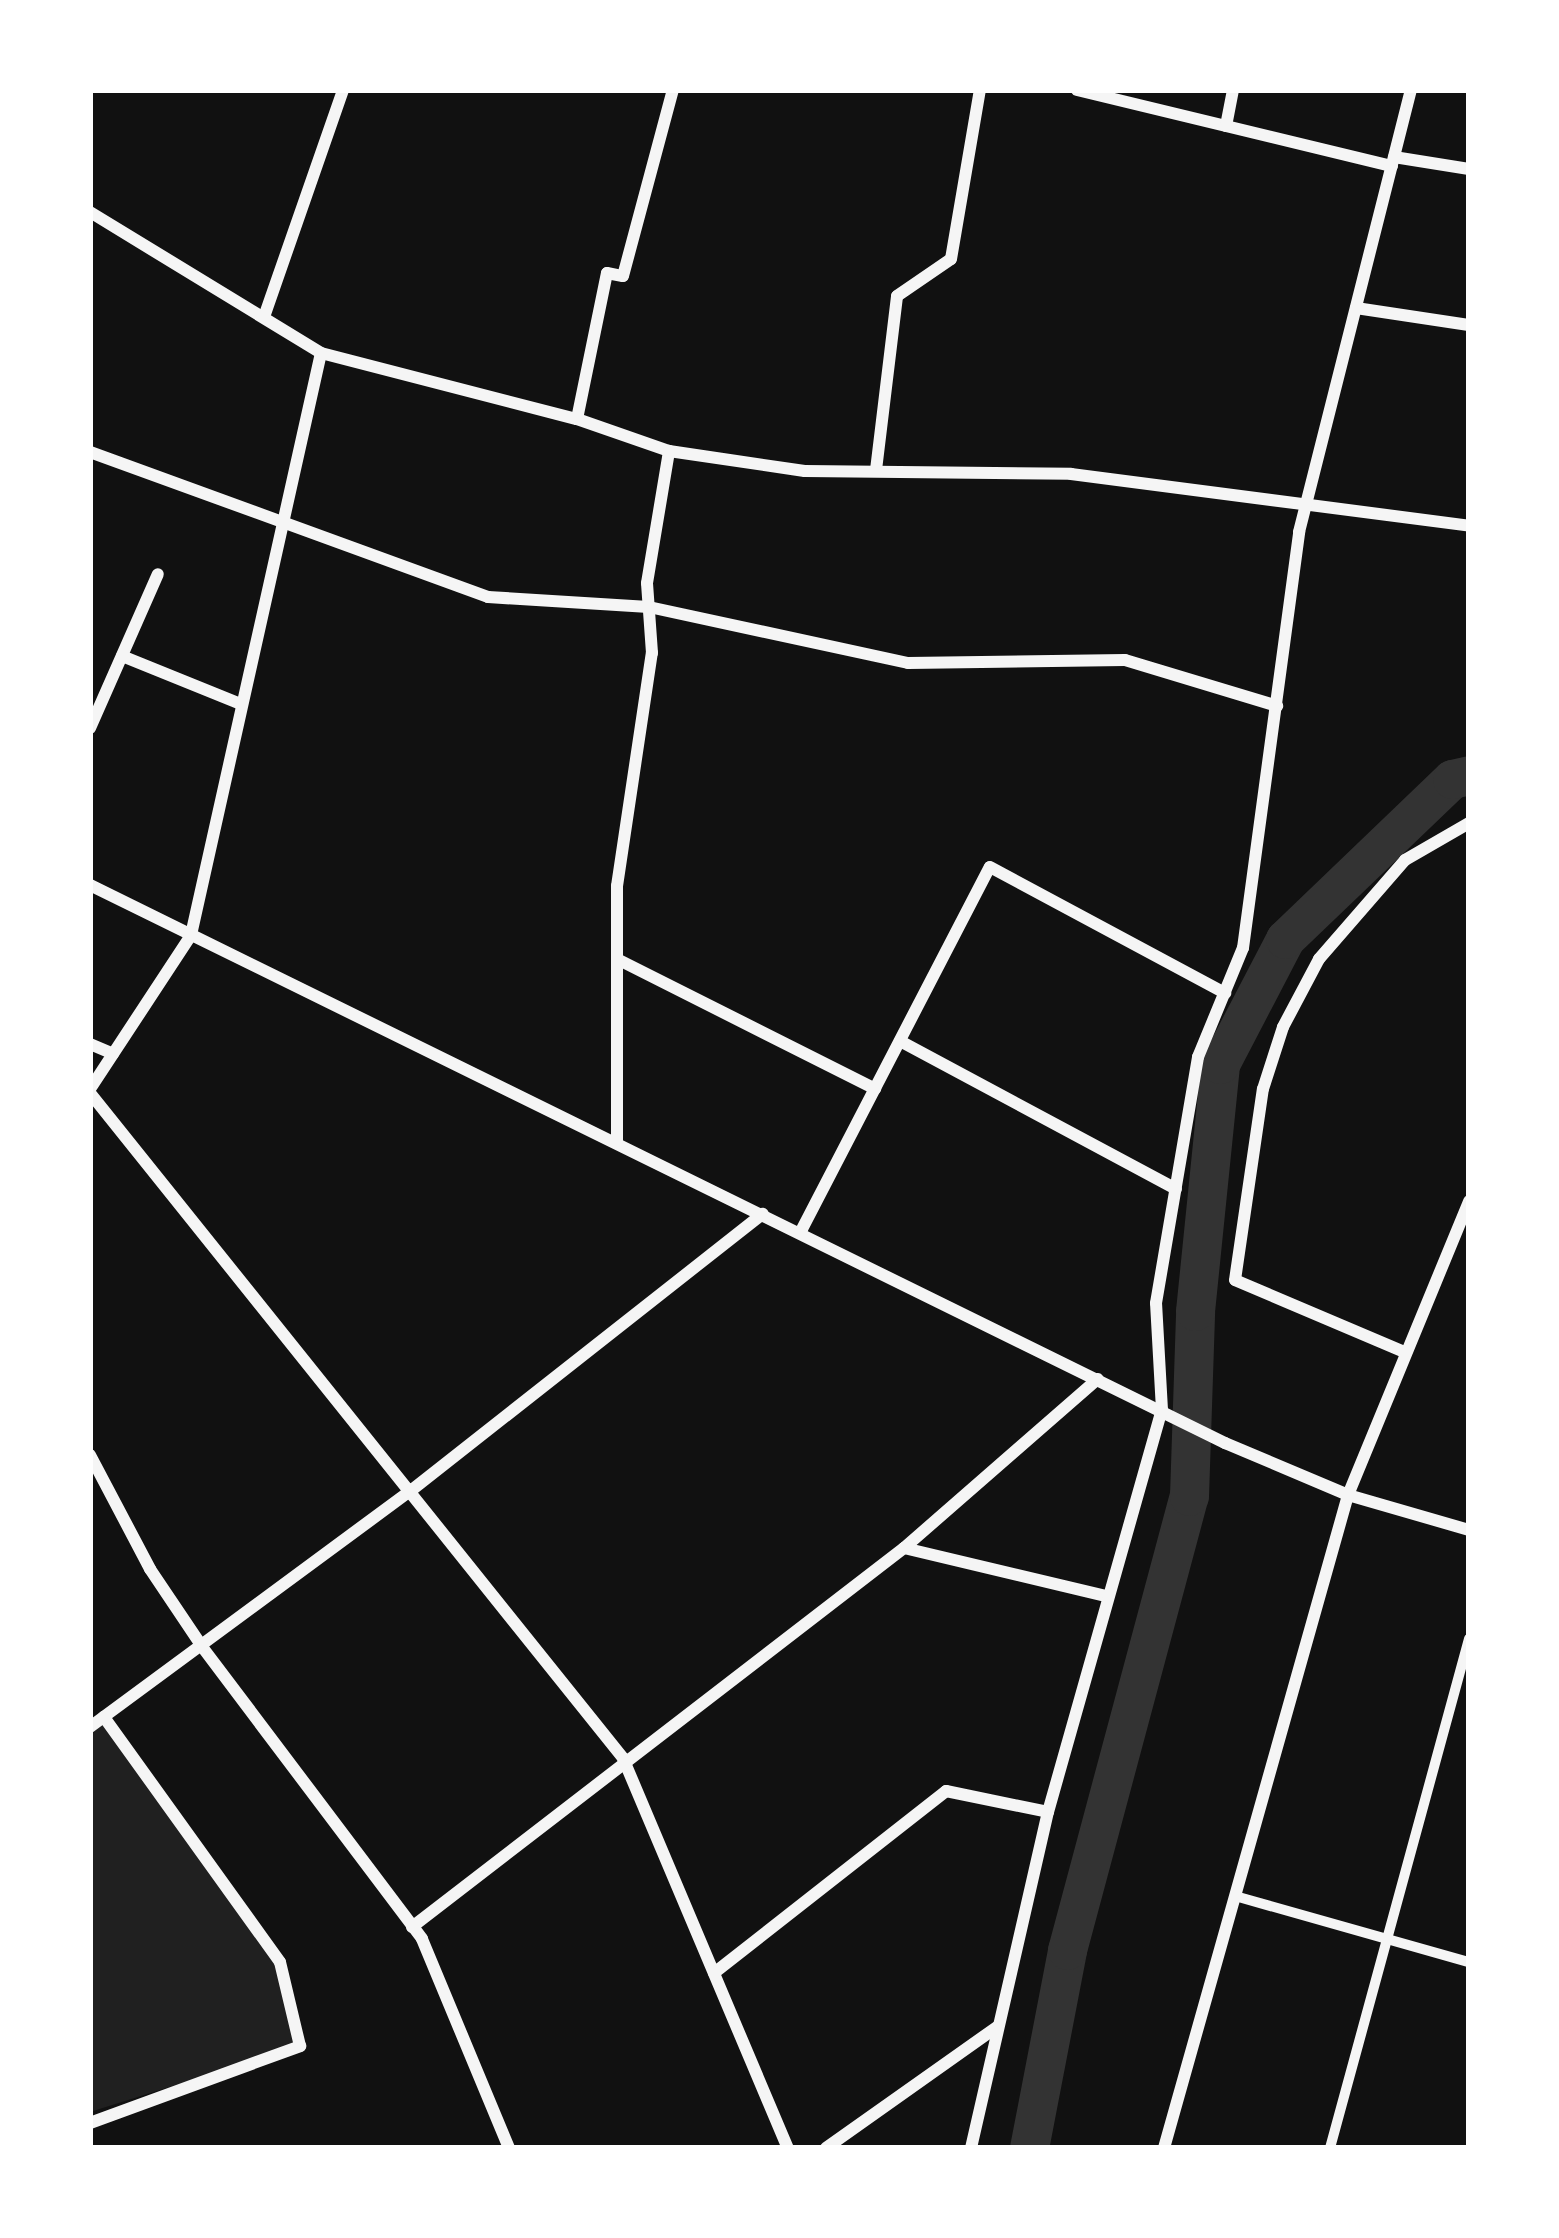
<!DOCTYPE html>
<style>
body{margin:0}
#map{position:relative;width:1559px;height:2238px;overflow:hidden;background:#111;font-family:"Space Grotesk",sans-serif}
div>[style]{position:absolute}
.green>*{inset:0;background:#202020}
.canal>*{height:39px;margin:-19.5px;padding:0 19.5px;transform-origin:19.5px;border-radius:19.5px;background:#333}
.pedestrian>*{height:10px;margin:-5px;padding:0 5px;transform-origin:5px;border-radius:5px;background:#f5f5f5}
.minor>*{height:12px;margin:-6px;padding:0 6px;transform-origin:6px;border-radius:6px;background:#f5f5f5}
span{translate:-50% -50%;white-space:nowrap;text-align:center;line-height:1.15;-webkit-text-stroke:12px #fff;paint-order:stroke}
.frame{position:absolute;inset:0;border:93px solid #fff;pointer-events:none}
</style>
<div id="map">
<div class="green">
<div style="clip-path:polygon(104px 1717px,269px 1946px,300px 2046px,90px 2112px,90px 1725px)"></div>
</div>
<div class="canal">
<div style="left:1029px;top:2148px;width:202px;rotate:-79.1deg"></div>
<div style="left:1067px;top:1950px;width:470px;rotate:-75deg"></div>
<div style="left:1189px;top:1496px;width:185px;rotate:-88.1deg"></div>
<div style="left:1195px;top:1311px;width:248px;rotate:-84.2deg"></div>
<div style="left:1220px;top:1064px;width:141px;rotate:-62.5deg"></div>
<div style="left:1285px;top:939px;width:231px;rotate:-43.8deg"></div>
<div style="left:1452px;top:779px;width:17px;rotate:-13deg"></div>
</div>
<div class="pedestrian">
<div style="left:1235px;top:1896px;width:243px;rotate:15.8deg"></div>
<div style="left:1330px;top:2148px;width:528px;rotate:-74.73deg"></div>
</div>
<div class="minor">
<div style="left:1077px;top:90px;width:324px;rotate:13.6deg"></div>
<div style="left:1226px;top:126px;width:37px;rotate:-79deg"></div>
<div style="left:1394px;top:157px;width:76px;rotate:9.1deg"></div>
<div style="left:90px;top:212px;width:271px;rotate:31.4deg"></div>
<div style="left:321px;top:353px;width:264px;rotate:14.5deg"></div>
<div style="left:577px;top:419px;width:97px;rotate:19.2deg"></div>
<div style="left:669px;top:451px;width:137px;rotate:8.4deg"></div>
<div style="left:805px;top:471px;width:266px;rotate:0.6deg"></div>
<div style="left:1071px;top:474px;width:401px;rotate:7.4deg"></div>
<div style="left:1356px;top:308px;width:114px;rotate:8.6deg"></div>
<div style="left:264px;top:317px;width:240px;rotate:-70.8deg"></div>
<div style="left:577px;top:419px;width:149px;rotate:-78.4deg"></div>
<div style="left:607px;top:273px;width:16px;rotate:11deg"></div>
<div style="left:623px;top:276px;width:193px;rotate:-75deg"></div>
<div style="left:90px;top:452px;width:424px;rotate:20deg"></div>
<div style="left:488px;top:597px;width:161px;rotate:3.6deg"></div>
<div style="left:649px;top:607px;width:265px;rotate:12.2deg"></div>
<div style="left:908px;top:663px;width:217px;rotate:-0.8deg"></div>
<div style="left:1125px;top:660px;width:159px;rotate:16.8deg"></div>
<div style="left:876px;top:470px;width:175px;rotate:-83.1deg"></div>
<div style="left:897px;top:296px;width:65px;rotate:-34.4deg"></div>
<div style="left:951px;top:259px;width:171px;rotate:-80.3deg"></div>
<div style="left:122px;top:656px;width:128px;rotate:22deg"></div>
<div style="left:90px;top:728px;width:168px;rotate:-66.2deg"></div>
<div style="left:90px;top:885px;width:1265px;rotate:26.18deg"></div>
<div style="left:1225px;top:1443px;width:134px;rotate:22.9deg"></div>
<div style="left:1348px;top:1495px;width:126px;rotate:16.1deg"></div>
<div style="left:617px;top:959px;width:289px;rotate:26.7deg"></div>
<div style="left:900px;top:1041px;width:313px;rotate:28.2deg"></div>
<div style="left:90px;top:1044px;width:25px;rotate:23deg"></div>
<div style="left:90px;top:1089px;width:184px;rotate:-56.7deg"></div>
<div style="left:191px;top:935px;width:596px;rotate:-77.41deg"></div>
<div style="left:90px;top:1093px;width:852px;rotate:51.29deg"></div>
<div style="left:623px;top:1758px;width:423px;rotate:67.1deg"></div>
<div style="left:617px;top:1143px;width:257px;rotate:-90deg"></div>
<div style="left:617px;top:886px;width:236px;rotate:-81.5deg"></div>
<div style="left:652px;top:653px;width:70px;rotate:-94.1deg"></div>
<div style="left:647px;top:583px;width:134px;rotate:-80.5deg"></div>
<div style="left:800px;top:1233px;width:412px;rotate:-62.6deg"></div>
<div style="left:990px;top:867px;width:267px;rotate:28.2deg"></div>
<div style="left:1402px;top:1351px;width:181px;rotate:-157deg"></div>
<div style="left:1235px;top:1280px;width:193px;rotate:-81.7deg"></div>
<div style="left:1263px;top:1089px;width:65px;rotate:-72.1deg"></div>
<div style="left:1283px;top:1027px;width:77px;rotate:-62.1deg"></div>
<div style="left:1319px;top:959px;width:131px;rotate:-49deg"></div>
<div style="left:1405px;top:860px;width:74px;rotate:-30deg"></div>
<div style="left:90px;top:1455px;width:129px;rotate:62.2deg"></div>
<div style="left:150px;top:1569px;width:95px;rotate:56.1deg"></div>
<div style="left:203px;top:1648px;width:364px;rotate:53deg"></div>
<div style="left:422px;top:1939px;width:226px;rotate:67.4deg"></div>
<div style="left:904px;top:1548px;width:257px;rotate:-41.1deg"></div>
<div style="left:90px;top:1727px;width:401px;rotate:-36.4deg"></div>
<div style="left:413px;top:1489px;width:445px;rotate:-38.2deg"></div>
<div style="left:412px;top:1927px;width:621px;rotate:-37.61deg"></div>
<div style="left:904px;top:1548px;width:208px;rotate:13.4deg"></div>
<div style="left:714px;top:1973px;width:295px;rotate:-38.1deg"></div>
<div style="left:946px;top:1791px;width:104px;rotate:11.6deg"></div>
<div style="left:90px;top:2123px;width:224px;rotate:-20.1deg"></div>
<div style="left:300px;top:2046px;width:86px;rotate:-103.4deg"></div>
<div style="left:280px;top:1962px;width:302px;rotate:-125.7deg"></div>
<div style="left:826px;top:2148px;width:211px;rotate:-35.3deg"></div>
<div style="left:971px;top:2148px;width:345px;rotate:-77.1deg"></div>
<div style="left:1048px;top:1812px;width:418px;rotate:-74.2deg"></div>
<div style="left:1162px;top:1410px;width:107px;rotate:-93.2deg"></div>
<div style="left:1156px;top:1303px;width:250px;rotate:-80.3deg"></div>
<div style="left:1198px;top:1057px;width:118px;rotate:-67.6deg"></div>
<div style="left:1243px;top:948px;width:420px;rotate:-82.3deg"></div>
<div style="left:1299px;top:532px;width:456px;rotate:-75.8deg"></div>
<div style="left:1164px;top:2148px;width:678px;rotate:-74.26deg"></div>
<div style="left:1348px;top:1495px;width:318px;rotate:-67.6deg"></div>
</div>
<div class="frame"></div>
</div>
